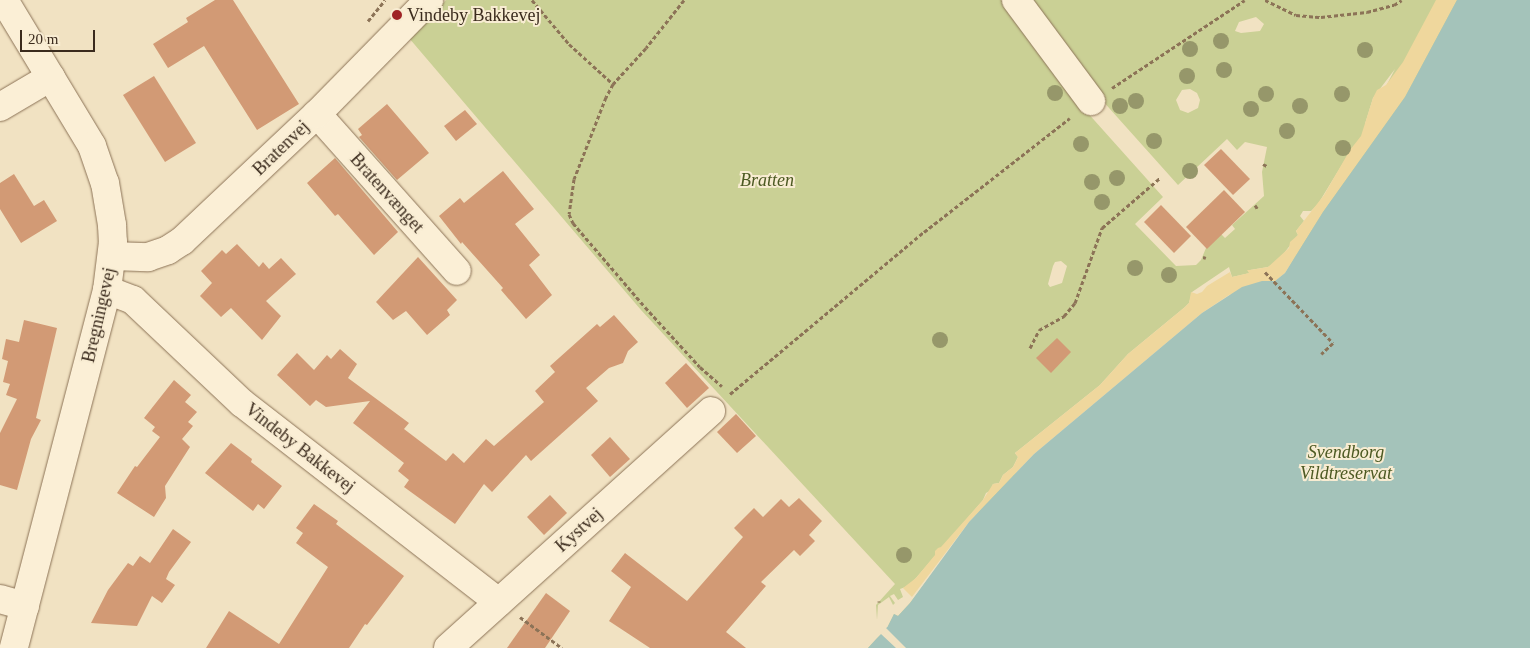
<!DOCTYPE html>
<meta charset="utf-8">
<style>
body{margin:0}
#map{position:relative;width:1530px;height:648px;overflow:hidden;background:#f1e2c2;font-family:"Times New Roman",serif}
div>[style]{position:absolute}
.green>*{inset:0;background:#cad095}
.sand>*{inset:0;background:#efd79d}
.water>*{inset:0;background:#a4c3ba}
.pier>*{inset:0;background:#f1e2c2}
.building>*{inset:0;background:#d29a75}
.path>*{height:3px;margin-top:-1.5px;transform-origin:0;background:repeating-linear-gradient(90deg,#8c7357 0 4px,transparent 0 6.5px)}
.roads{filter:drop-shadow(0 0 1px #8c7357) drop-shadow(0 0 1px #8c7357)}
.minor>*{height:28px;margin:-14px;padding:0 14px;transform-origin:14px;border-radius:14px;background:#fbefd6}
.trees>*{width:16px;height:16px;margin:-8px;border-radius:50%;background:#96976a}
.dots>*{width:14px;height:14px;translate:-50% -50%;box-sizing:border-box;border:2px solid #f8ecd2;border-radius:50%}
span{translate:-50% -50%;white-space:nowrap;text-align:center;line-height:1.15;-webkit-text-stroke:4px #f8ecd2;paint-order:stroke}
.poi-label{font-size:18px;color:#3b2b1d}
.left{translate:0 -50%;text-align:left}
.street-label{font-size:18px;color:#3b2b1d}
.park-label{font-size:18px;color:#4c5922;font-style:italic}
.scale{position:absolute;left:20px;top:30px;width:75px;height:22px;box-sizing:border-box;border:2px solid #3b2b1d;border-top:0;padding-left:6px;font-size:15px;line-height:18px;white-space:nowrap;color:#3b2b1d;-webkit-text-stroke:4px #f8ecd2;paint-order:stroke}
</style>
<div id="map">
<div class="green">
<div style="clip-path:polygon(evenodd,446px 0,1530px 0,1530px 648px,868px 648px,888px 626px,894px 614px,898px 616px,910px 603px,998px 486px,1281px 282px,1354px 145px,1318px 204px,1311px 211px,1303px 211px,1300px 216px,1304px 221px,1296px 231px,1298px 235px,1278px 261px,1268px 267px,1250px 270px,1248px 271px,1250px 273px,1232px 277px,1229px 267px,1192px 292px,1189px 303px,1185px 307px,1128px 354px,1100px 385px,1015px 453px,1018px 457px,1013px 467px,1003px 475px,999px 483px,993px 484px,990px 491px,986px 493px,983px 500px,916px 578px,908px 586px,900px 589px,903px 597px,898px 600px,894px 594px,890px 596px,895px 603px,893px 605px,889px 597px,878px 605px,877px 620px,876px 605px,895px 584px,641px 310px,409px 38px,446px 0,1256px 17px,1264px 24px,1260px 31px,1241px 33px,1235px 31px,1239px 22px,1256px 17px,446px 0,1395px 69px,1366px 125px,1365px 124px,1373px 98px,1395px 69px,446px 0,1190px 89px,1197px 93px,1200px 100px,1198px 108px,1188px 113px,1180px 110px,1176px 100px,1182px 90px,1190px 89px,446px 0,1101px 99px,1178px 185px,1227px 139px,1237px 150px,1245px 142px,1267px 147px,1262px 172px,1264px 196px,1232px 225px,1235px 229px,1225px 238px,1221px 234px,1206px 248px,1201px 260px,1196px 265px,1176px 266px,1135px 224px,1163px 197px,1086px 111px,1101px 99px,446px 0,1061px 261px,1067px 266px,1062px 283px,1050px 287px,1048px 284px,1053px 266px,1055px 262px,1061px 261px)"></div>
</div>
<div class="sand">
<div style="clip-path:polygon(1436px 0,1457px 0,1405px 97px,1323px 212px,1285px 273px,1275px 281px,1229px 295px,1202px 313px,1034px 454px,969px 522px,912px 597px,903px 588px,916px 578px,935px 555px,935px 551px,938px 548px,941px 547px,983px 500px,993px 484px,999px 483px,1003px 475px,1013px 467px,1018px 457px,1015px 453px,1100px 385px,1128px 354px,1185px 307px,1189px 303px,1191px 292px,1197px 294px,1202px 292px,1207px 286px,1230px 272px,1232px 277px,1249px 273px,1247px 270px,1250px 270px,1268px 267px,1289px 248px,1290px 242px,1298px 235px,1296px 231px,1324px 195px,1350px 150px,1361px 136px,1373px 98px,1377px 90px,1386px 85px,1403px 62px)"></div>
</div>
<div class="water">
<div style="clip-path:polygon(1457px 0,1530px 0,1530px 648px,868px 648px,888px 626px,894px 614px,898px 616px,910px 603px,969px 522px,1034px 454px,1202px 313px,1242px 287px,1262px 281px,1275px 281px,1285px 273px,1323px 212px,1405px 97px)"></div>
</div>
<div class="pier">
<div style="clip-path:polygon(886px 622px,888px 626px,886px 628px,906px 648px,896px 648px,881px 634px,866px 648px)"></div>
</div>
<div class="building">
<div style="clip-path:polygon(215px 0,233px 0,299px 104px,257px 130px,204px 46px,168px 68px,153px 44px,188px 22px,186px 18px)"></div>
<div style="clip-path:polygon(154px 76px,196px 143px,165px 162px,123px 95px)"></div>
<div style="clip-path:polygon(387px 104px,429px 153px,397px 180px,359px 137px,362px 135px,358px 129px)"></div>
<div style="clip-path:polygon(465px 110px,477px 124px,456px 141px,444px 126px)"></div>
<div style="clip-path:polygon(1221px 149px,1250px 179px,1233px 195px,1204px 165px)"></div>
<div style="clip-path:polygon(335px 158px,398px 232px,374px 255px,338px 214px,335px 216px,307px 183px)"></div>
<div style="clip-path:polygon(503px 171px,534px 209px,515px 224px,540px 255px,529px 265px,552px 295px,526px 319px,501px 290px,503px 288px,462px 242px,461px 244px,439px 216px,460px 198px,464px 203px)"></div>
<div style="clip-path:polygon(14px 174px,34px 206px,44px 200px,57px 221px,21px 243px,0 209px,0 183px)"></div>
<div style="clip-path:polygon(1224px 190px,1245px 212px,1207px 249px,1186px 227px)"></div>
<div style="clip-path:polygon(1161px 205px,1191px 236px,1174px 253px,1144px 222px)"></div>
<div style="clip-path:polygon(237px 244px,259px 267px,263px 262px,269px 269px,281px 258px,296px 274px,266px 301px,281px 316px,262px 340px,231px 308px,221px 317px,200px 296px,212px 283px,201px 271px,222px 250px,226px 254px)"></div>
<div style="clip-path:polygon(418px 257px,457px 300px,447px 310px,450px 315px,427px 335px,406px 311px,393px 320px,376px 302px)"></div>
<div style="clip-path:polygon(614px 315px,638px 342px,628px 351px,623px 363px,609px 368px,586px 388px,598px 401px,531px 461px,526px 455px,492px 492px,484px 484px,455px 524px,404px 487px,409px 480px,398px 471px,404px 463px,353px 423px,370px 401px,326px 407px,316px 400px,310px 406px,277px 375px,297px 353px,314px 370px,327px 355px,331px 359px,340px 349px,357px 364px,348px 378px,409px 423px,404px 429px,446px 461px,453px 453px,464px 463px,486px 439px,494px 446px,544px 402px,535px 391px,555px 372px,550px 366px,597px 324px,600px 327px)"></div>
<div style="clip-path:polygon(24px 320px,57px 328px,36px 418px,41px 420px,31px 439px,17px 490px,0 485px,0 433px,17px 399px,6px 395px,10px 384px,3px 382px,8px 361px,2px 359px,6px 339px,19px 342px)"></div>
<div style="clip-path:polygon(1057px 338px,1071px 352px,1051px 373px,1036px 358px)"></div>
<div style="clip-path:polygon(686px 363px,709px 388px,687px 408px,665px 383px)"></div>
<div style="clip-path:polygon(174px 380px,191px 395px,185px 402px,197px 412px,188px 422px,193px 426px,182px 439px,190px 447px,165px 486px,166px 498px,154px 517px,117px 493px,135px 466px,137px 467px,160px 437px,152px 431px,155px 427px,144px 418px)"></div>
<div style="clip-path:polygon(736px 414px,756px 436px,737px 453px,717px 432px)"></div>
<div style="clip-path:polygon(610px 437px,630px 459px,610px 477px,591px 455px)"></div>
<div style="clip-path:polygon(231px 443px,252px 459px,251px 462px,282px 486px,264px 509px,258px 504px,253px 511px,205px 473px)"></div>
<div style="clip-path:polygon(550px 495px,567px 513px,544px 535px,527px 517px)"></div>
<div style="clip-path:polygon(799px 498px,822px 521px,809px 535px,815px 541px,800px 556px,794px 550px,761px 582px,766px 586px,726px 632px,746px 648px,650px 648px,609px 621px,631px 587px,611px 571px,625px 553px,687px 601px,743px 537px,734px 528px,754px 508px,763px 517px,781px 499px,789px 507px)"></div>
<div style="clip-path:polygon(314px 504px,338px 521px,336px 524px,404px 576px,367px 625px,365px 624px,349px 648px,206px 648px,229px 611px,279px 644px,328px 567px,296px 543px,303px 533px,296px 528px)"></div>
<div style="clip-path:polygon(173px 529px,191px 542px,169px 572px,166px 579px,175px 585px,162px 603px,152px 596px,137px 626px,91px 623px,108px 590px,128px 563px,133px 566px,140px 556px,150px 563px)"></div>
<div style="clip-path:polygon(546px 593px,570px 611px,545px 648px,507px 648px)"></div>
</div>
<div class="path">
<div style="left:532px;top:0;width:57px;rotate:49.9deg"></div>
<div style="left:569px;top:44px;width:59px;rotate:42.3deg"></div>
<div style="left:684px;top:0;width:61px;rotate:128.4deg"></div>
<div style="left:646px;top:48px;width:49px;rotate:132.5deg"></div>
<div style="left:613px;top:84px;width:15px;rotate:118deg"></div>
<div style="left:606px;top:97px;width:88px;rotate:111.3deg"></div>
<div style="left:574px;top:179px;width:35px;rotate:98deg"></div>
<div style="left:569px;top:214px;width:10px;rotate:66deg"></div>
<div style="left:573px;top:223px;width:111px;rotate:49.4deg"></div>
<div style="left:645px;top:307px;width:81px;rotate:47.5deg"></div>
<div style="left:700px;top:367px;width:29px;rotate:41deg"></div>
<div style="left:1265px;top:0;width:34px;rotate:26deg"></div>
<div style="left:1296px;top:15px;width:25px;rotate:5deg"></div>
<div style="left:1321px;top:17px;width:46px;rotate:-6.2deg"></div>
<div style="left:1367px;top:12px;width:28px;rotate:-15deg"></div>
<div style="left:1394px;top:5px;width:9px;rotate:-32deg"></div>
<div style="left:368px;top:21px;width:27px;rotate:-51deg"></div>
<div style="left:1112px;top:88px;width:159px;rotate:-33.5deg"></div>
<div style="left:1263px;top:164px;width:4px;rotate:27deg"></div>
<div style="left:1255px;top:205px;width:4px;rotate:56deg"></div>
<div style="left:1203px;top:257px;width:3px;rotate:18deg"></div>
<div style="left:1265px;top:272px;width:98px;rotate:46.2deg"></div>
<div style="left:1333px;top:343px;width:16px;rotate:137deg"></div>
<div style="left:1030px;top:348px;width:20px;rotate:-63deg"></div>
<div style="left:1039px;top:330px;width:29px;rotate:-29deg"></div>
<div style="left:1064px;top:316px;width:17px;rotate:-50deg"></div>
<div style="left:1075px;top:303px;width:80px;rotate:-70.2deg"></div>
<div style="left:1102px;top:228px;width:77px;rotate:-40.8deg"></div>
<div style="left:730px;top:394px;width:253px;rotate:-39.9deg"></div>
<div style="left:924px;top:232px;width:185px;rotate:-38deg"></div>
<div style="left:879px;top:601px;width:1px;rotate:90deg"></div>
<div style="left:520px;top:617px;width:52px;rotate:36.4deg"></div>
</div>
<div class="roads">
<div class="minor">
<div style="left:4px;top:0;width:170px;rotate:58.9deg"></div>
<div style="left:92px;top:146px;width:39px;rotate:71deg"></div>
<div style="left:105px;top:183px;width:43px;rotate:80.5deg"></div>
<div style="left:112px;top:225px;width:17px;rotate:87deg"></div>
<div style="left:113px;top:242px;width:48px;rotate:97.1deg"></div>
<div style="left:107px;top:290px;width:370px;rotate:104.6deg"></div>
<div style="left:1016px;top:0;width:126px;rotate:53.4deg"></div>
<div style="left:0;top:107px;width:59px;rotate:-30.5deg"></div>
<div style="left:317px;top:114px;width:210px;rotate:48.3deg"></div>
<div style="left:112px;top:256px;width:36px;rotate:2deg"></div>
<div style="left:148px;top:257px;width:21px;rotate:-19deg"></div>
<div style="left:168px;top:250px;width:17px;rotate:-33deg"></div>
<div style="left:182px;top:241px;width:185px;rotate:-43.3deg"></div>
<div style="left:317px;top:114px;width:160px;rotate:-45.5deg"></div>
<div style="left:107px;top:290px;width:28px;rotate:21deg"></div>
<div style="left:133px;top:300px;width:150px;rotate:43.4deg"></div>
<div style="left:242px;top:403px;width:325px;rotate:37.8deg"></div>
<div style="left:0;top:599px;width:26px;rotate:16deg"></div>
<div style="left:448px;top:648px;width:354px;rotate:-42deg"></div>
</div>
</div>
<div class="trees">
<div style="left:1221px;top:41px"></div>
<div style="left:1190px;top:49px"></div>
<div style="left:1365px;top:50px"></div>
<div style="left:1224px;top:70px"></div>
<div style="left:1187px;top:76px"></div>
<div style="left:1055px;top:93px"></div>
<div style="left:1266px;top:94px"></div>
<div style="left:1342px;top:94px"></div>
<div style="left:1136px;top:101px"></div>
<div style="left:1120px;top:106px"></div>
<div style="left:1300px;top:106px"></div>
<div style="left:1251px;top:109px"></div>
<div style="left:1287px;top:131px"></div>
<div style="left:1154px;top:141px"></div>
<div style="left:1081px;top:144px"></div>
<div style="left:1343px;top:148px"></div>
<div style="left:1190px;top:171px"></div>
<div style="left:1117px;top:178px"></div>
<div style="left:1092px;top:182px"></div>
<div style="left:1102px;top:202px"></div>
<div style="left:1135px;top:268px"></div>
<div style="left:1169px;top:275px"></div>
<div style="left:940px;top:340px"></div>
<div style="left:904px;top:555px"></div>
</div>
<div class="dots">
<div style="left:397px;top:15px;background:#9f2326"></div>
</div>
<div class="poi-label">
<span class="left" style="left:407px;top:15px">Vindeby Bakkevej</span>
</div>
<div class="street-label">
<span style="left:281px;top:148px;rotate:-44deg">Bratenvej</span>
<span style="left:387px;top:193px;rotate:48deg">Bratenvænget</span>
<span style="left:99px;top:315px;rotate:-77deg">Bregningevej</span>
<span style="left:300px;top:448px;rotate:38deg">Vindeby Bakkevej</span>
<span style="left:579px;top:530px;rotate:-42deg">Kystvej</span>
</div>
<div class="park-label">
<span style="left:767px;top:180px">Bratten</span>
<span style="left:1346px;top:463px">Svendborg<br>Vildtreservat</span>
</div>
<div class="scale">20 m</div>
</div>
